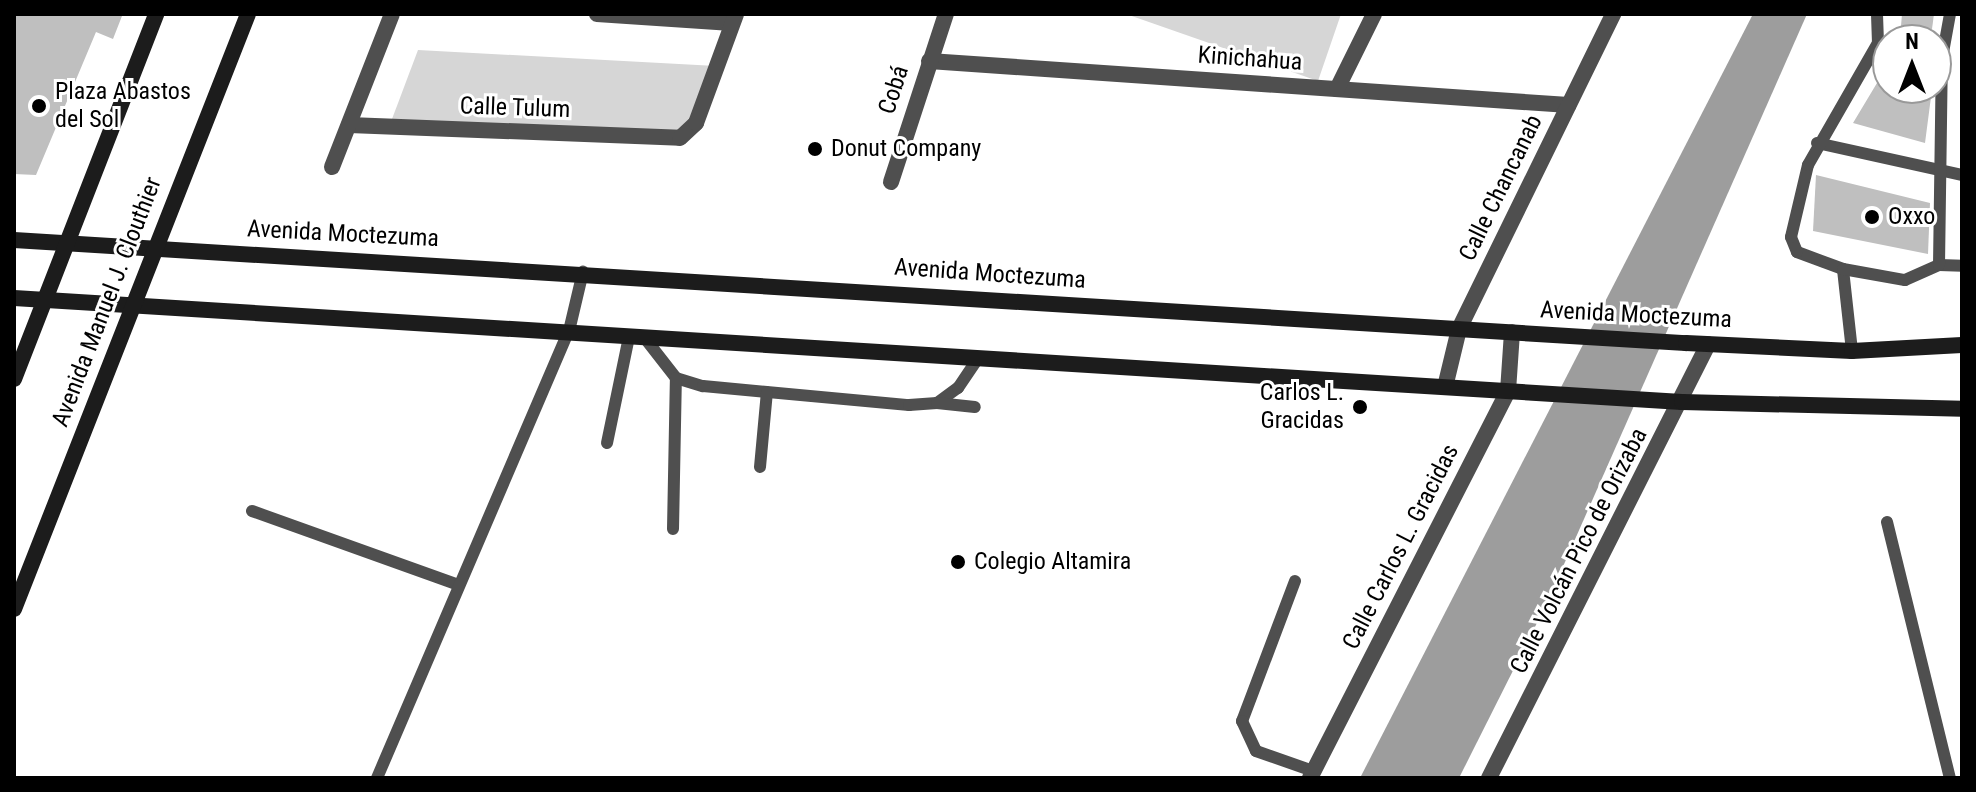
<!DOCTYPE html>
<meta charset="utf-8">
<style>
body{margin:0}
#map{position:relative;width:1976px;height:792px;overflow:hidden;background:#fff;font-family:"Roboto Condensed",sans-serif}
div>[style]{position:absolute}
.green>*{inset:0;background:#d6d6d6}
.water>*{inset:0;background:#9d9d9d}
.building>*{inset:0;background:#bfbfbf}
.lane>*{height:12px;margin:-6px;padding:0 6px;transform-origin:6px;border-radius:6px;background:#4f4f4f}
.street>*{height:16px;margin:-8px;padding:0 8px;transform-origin:8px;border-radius:8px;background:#4f4f4f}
.secondary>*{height:16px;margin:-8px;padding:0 8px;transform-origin:8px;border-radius:8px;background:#1c1c1c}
.dots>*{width:22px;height:22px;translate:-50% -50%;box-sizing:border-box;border:4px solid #fff;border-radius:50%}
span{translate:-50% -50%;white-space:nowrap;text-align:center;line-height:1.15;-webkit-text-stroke:6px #fff;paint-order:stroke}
.street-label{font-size:24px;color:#000}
.poi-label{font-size:24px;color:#000}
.left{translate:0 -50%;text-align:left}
.right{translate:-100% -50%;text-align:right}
.frame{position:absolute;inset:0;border:16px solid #000;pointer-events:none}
.north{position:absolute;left:1872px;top:24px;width:80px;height:80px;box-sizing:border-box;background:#fff;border:2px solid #999;border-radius:50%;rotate:0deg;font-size:22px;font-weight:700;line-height:32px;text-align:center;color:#000}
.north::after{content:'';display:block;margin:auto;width:28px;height:36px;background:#000;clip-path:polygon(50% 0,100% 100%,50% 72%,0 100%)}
</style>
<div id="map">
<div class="green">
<div style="clip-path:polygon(1126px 14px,1341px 14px,1318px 81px)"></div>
<div style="clip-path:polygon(418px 50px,716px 66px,680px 138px,389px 127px)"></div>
</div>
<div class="water">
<div style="clip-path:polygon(1753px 14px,1807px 14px,1546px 605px,1459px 778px,1360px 778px)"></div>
</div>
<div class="building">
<div style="clip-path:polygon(14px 14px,122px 16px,113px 39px,96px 32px,36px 175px,14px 174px)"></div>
<div style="clip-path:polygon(1902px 14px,1934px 14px,1932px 29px,1901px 26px)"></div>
<div style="clip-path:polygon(1880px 78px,1888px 88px,1931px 97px,1925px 143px,1853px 123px)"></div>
<div style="clip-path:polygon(1816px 175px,1930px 203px,1928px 254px,1813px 231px)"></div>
</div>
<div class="lane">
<div style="left:1817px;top:143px;width:148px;rotate:12.4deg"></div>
<div style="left:1939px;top:265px;width:23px;rotate:2deg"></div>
<div style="left:1843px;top:269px;width:49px;rotate:-159.7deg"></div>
<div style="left:1797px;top:252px;width:16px;rotate:-112deg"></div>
<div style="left:1791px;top:237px;width:74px;rotate:-76.7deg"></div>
<div style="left:1808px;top:165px;width:141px;rotate:-60.2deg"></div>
<div style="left:1878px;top:43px;width:29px;rotate:-92deg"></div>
<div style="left:644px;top:337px;width:52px;rotate:52deg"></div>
<div style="left:676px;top:378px;width:28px;rotate:17deg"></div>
<div style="left:703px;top:386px;width:207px;rotate:5.3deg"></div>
<div style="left:909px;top:405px;width:28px;rotate:-4deg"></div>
<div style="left:937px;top:403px;width:26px;rotate:-36deg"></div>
<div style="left:958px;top:388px;width:36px;rotate:-56deg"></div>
<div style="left:1852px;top:351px;width:82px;rotate:-96.3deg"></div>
<div style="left:1843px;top:269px;width:63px;rotate:10.1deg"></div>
<div style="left:1905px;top:280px;width:37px;rotate:-24deg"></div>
<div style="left:1939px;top:265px;width:207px;rotate:-89.2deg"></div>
<div style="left:1942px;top:58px;width:45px;rotate:-79.7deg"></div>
<div style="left:937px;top:403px;width:38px;rotate:6deg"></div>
<div style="left:607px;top:443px;width:108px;rotate:-78.3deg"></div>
<div style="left:760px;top:467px;width:75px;rotate:-84.7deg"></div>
<div style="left:252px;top:511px;width:217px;rotate:19.7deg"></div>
<div style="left:1887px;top:522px;width:264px;rotate:76.2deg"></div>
<div style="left:673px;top:529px;width:151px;rotate:-88.9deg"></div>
<div style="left:1295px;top:581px;width:150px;rotate:110.7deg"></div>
<div style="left:1242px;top:721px;width:33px;rotate:65deg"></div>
<div style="left:1256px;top:751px;width:60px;rotate:19.3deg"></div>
<div style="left:377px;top:778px;width:486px;rotate:-66.8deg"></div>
<div style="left:569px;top:331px;width:61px;rotate:-76.7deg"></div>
</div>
<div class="street">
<div style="left:597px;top:14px;width:135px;rotate:3.8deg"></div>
<div style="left:929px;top:61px;width:641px;rotate:3.94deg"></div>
<div style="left:1337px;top:89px;width:84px;rotate:-63.7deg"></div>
<div style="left:349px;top:125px;width:331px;rotate:2.2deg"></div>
<div style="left:680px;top:138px;width:22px;rotate:-43deg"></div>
<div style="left:696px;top:123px;width:116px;rotate:-69.8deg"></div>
<div style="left:332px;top:167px;width:164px;rotate:-68.6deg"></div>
<div style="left:891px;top:182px;width:177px;rotate:-71.9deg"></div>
<div style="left:1445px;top:387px;width:60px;rotate:-76.4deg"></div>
<div style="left:1459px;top:329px;width:351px;rotate:-63.9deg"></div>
<div style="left:1310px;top:778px;width:435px;rotate:-62.9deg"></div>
<div style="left:1508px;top:391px;width:59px;rotate:-86.1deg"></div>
<div style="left:1489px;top:778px;width:486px;rotate:-63.2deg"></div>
</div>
<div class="secondary">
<div style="left:14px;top:240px;width:1675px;rotate:3.53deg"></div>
<div style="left:1686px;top:343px;width:166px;rotate:2.8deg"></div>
<div style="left:1852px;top:351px;width:110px;rotate:-3.1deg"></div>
<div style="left:14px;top:298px;width:1671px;rotate:3.57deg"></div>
<div style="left:1682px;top:402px;width:280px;rotate:1.4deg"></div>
<div style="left:14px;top:379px;width:392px;rotate:-68.7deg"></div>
<div style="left:14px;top:609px;width:639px;rotate:-68.53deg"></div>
</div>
<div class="dots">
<div style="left:39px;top:106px;background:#000"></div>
<div style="left:815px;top:149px;background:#000"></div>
<div style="left:1872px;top:217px;background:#000"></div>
<div style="left:1360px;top:407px;background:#000"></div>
<div style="left:958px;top:562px;background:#000"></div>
</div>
<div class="street-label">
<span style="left:1250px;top:59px;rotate:4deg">Kinichahua</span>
<span style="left:894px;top:90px;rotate:-72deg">Cobá</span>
<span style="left:515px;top:108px;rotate:2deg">Calle Tulum</span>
<span style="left:1501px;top:188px;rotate:-64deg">Calle Chancanab</span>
<span style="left:343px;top:234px;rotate:3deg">Avenida Moctezuma</span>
<span style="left:990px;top:274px;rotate:4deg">Avenida Moctezuma</span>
<span style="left:107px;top:302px;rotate:-69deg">Avenida Manuel J. Clouthier</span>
<span style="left:1636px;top:315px;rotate:3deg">Avenida Moctezuma</span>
<span style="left:1401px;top:547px;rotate:-63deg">Calle Carlos L. Gracidas</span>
<span style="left:1579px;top:551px;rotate:-63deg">Calle Volcán Pico de Orizaba</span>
</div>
<div class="poi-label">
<span class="left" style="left:55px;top:106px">Plaza Abastos<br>del Sol</span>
<span class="left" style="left:831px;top:149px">Donut Company</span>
<span class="left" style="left:1888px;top:217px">Oxxo</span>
<span class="right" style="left:1344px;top:407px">Carlos L.<br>Gracidas</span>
<span class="left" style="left:974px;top:562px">Colegio Altamira</span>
</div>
<div class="frame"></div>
<div class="north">N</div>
</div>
